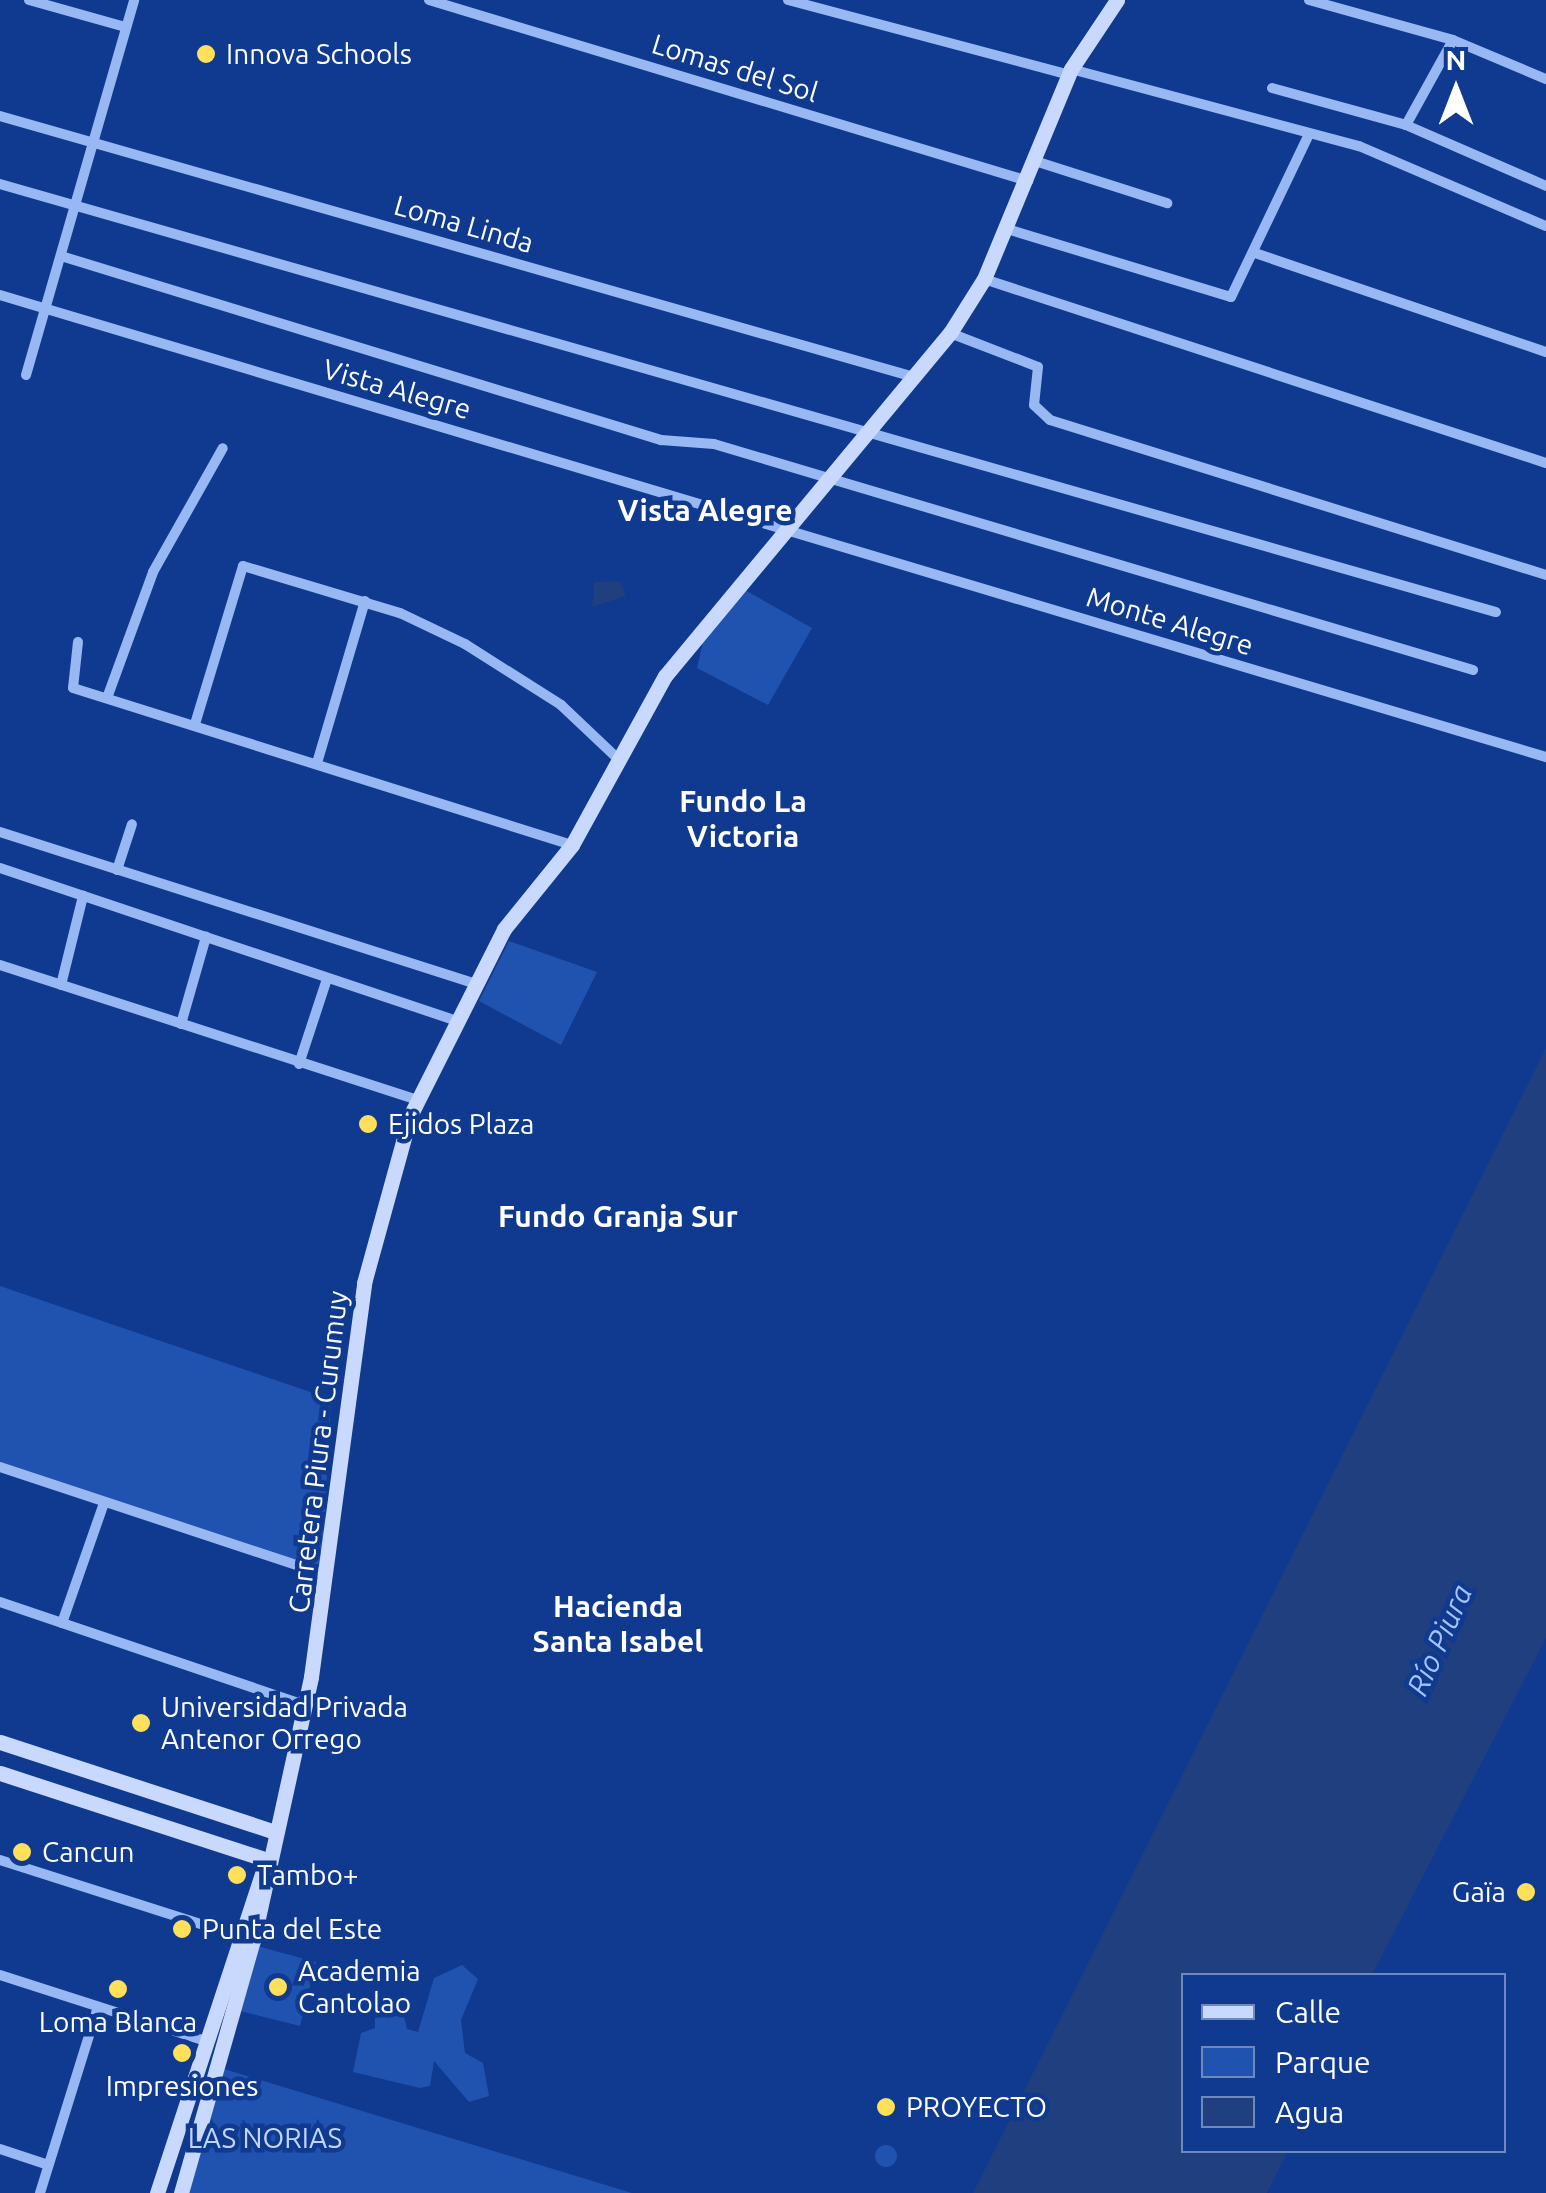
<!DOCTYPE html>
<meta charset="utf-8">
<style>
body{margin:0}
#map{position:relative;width:1546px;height:2193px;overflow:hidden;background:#0f3a90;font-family:Ubuntu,sans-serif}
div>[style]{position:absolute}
.green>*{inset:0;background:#2052b0}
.round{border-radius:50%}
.water>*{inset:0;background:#1f3f7f}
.street>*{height:10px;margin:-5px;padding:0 5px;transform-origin:5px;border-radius:5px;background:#98b8f3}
.secondary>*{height:15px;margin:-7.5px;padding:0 7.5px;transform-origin:7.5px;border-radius:7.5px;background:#c8d9fd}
.dots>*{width:28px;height:28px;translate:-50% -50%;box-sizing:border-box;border:5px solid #0f3a90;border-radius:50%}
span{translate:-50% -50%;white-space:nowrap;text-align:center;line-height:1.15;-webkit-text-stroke:9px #0f3a90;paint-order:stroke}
.poi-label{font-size:28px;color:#fff}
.left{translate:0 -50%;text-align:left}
.right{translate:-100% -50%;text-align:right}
.street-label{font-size:28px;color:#fff}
.park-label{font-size:28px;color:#c0d6fe}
.neighbourhood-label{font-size:30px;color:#fff;font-weight:700}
.water-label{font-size:30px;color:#a4c3fb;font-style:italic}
.legend{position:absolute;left:1181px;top:1973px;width:325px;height:180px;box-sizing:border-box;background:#0f3a90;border:2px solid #6f89bc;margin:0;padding:12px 18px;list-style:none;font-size:30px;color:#fff}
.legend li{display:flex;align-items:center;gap:20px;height:50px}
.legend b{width:50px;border:2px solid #6f89bc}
.north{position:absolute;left:1406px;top:40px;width:100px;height:100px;-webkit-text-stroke:8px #0f3a90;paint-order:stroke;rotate:0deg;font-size:28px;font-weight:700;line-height:40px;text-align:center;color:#fff}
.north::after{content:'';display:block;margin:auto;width:35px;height:45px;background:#fff;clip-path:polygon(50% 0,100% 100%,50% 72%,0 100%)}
</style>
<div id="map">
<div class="green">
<div style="clip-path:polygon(745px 590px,812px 628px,768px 705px,697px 668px,703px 642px)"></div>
<div style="clip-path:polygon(509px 941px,597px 972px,561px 1045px,479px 1001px)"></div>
<div style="clip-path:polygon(0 1286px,331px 1399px,322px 1569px,0 1462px)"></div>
<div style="clip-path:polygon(257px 1946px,316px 1962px,300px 2026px,240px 2011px)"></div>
<div style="clip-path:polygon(462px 1965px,478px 1979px,461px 2020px,465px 2053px,483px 2063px,489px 2096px,469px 2102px,434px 2061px,430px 2086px,420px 2088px,353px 2072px,361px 2033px,375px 2028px,375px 2018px,403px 2012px,407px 2029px,418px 2032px,434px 1978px)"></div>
<div style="clip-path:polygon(224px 2069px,632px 2193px,189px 2193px)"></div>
<div class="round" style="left:875px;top:2145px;width:22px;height:22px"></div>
</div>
<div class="water">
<div style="clip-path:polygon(620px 581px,626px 596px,592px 607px,594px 582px)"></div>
<div style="clip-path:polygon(1546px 1048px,1546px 1638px,1372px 1975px,1184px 1976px,1184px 2150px,1288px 2151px,1267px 2193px,973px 2193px)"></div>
</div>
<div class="street">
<div style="left:29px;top:0;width:100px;rotate:15.7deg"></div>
<div style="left:429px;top:0;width:626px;rotate:16.81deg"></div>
<div style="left:788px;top:0;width:291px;rotate:14.9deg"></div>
<div style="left:1309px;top:0;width:149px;rotate:15.5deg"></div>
<div style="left:1453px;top:40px;width:101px;rotate:22.8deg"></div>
<div style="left:1071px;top:69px;width:298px;rotate:15deg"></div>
<div style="left:1359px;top:146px;width:203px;rotate:23.2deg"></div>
<div style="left:1272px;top:88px;width:139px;rotate:15.4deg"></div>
<div style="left:1406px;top:125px;width:153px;rotate:23.5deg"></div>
<div style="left:0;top:116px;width:951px;rotate:15.94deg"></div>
<div style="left:1406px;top:125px;width:97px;rotate:-61.1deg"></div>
<div style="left:1035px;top:161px;width:139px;rotate:17.7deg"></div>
<div style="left:0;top:184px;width:1556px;rotate:15.97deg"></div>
<div style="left:1007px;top:229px;width:234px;rotate:16.9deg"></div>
<div style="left:1231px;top:297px;width:181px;rotate:-64.4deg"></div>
<div style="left:1255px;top:253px;width:307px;rotate:18.8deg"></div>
<div style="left:61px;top:256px;width:628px;rotate:17.05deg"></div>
<div style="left:661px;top:440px;width:53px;rotate:4.3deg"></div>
<div style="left:714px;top:444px;width:792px;rotate:16.58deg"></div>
<div style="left:984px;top:279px;width:591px;rotate:18.13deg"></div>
<div style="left:0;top:295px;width:1614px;rotate:16.64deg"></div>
<div style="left:950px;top:333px;width:94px;rotate:21.1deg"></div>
<div style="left:1038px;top:367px;width:38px;rotate:96deg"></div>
<div style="left:1034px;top:405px;width:22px;rotate:43deg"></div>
<div style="left:1050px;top:420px;width:520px;rotate:17.35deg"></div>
<div style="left:26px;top:375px;width:390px;rotate:-73.9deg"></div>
<div style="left:78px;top:642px;width:46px;rotate:96.2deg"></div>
<div style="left:73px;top:688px;width:523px;rotate:17.47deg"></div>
<div style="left:107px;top:698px;width:134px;rotate:-69.9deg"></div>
<div style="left:153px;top:572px;width:142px;rotate:-60.6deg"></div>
<div style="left:195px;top:724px;width:165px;rotate:-73.1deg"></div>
<div style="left:243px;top:566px;width:164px;rotate:16.7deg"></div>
<div style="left:400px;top:613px;width:72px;rotate:25.5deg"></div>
<div style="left:465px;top:644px;width:114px;rotate:32.4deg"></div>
<div style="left:561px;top:705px;width:77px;rotate:43.4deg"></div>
<div style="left:317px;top:763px;width:169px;rotate:-73.5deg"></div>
<div style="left:0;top:832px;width:500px;rotate:17.7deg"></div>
<div style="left:0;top:868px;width:482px;rotate:18.5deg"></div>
<div style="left:117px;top:870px;width:48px;rotate:-71.9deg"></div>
<div style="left:0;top:965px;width:439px;rotate:17.9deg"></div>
<div style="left:61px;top:985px;width:92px;rotate:-76.1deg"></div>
<div style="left:181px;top:1024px;width:91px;rotate:-74deg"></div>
<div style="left:299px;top:1064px;width:89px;rotate:-71.8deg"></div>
<div style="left:0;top:1467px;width:344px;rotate:18.3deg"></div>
<div style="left:0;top:1602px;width:322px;rotate:18.7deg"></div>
<div style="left:62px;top:1623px;width:127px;rotate:-70.7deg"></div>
<div style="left:0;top:1860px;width:259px;rotate:17.7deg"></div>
<div style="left:0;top:1975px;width:216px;rotate:17.8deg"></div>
<div style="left:0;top:2149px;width:51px;rotate:18.4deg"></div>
<div style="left:40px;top:2193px;width:195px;rotate:-72.7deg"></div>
</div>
<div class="secondary">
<div style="left:0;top:1742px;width:289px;rotate:18.1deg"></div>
<div style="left:0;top:1773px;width:281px;rotate:18deg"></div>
<div style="left:157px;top:2193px;width:345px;rotate:-71.8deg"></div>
<div style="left:181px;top:2193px;width:262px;rotate:-74.1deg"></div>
<div style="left:253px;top:1941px;width:270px;rotate:-77.6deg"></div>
<div style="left:311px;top:1677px;width:398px;rotate:-82.3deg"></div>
<div style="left:364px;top:1283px;width:173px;rotate:-74.6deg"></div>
<div style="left:410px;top:1116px;width:209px;rotate:-63.3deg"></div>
<div style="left:504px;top:929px;width:108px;rotate:-51deg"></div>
<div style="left:572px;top:845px;width:193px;rotate:-61.2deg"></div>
<div style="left:665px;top:676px;width:446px;rotate:-50.3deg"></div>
<div style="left:950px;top:333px;width:64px;rotate:-57.8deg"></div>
<div style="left:984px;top:279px;width:227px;rotate:-67.5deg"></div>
<div style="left:1071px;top:69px;width:83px;rotate:-56.3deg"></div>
</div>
<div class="dots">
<div style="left:206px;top:54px;background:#ffe05b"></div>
<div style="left:368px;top:1124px;background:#ffe05b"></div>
<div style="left:141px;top:1723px;background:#ffe05b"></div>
<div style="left:22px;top:1852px;background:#ffe05b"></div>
<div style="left:237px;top:1875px;background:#ffe05b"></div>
<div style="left:1526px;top:1892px;background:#ffe05b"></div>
<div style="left:182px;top:1929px;background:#ffe05b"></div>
<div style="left:278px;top:1987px;background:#ffe05b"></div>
<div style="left:118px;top:1989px;background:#ffe05b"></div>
<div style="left:182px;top:2053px;background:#ffe05b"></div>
<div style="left:886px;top:2107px;background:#ffe05b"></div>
</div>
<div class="poi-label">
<span class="left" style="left:226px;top:54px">Innova Schools</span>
<span class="left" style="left:388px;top:1124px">Ejidos Plaza</span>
<span class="left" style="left:161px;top:1723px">Universidad Privada<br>Antenor Orrego</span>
<span class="left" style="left:42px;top:1852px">Cancun</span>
<span class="left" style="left:257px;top:1875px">Tambo+</span>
<span class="right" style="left:1506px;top:1892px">Gaïa</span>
<span class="left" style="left:202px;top:1929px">Punta del Este</span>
<span class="left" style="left:298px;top:1987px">Academia<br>Cantolao</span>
<span style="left:118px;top:2022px">Loma Blanca</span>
<span style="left:182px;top:2086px">Impresiones</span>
<span class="left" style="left:906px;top:2107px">PROYECTO</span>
</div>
<div class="street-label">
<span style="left:735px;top:68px;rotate:17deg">Lomas del Sol</span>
<span style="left:464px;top:224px;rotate:16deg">Loma Linda</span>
<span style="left:397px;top:389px;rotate:16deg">Vista Alegre</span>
<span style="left:1170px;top:621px;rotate:17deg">Monte Alegre</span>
<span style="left:318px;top:1452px;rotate:-83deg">Carretera Piura - Curumuy</span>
</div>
<div class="park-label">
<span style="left:265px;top:2138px">LAS NORIAS</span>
</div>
<div class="neighbourhood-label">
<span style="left:705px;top:510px">Vista Alegre</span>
<span style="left:743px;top:818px">Fundo La<br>Victoria</span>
<span style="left:618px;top:1216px">Fundo Granja Sur</span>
<span style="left:618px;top:1623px">Hacienda<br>Santa Isabel</span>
</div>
<div class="water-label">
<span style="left:1439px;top:1640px;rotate:-66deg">Río Piura</span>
</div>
<ul class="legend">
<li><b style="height:12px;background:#c8d9fd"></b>Calle</li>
<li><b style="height:28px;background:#2052b0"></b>Parque</li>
<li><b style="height:28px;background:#1f3f7f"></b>Agua</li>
</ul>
<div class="north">N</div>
</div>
